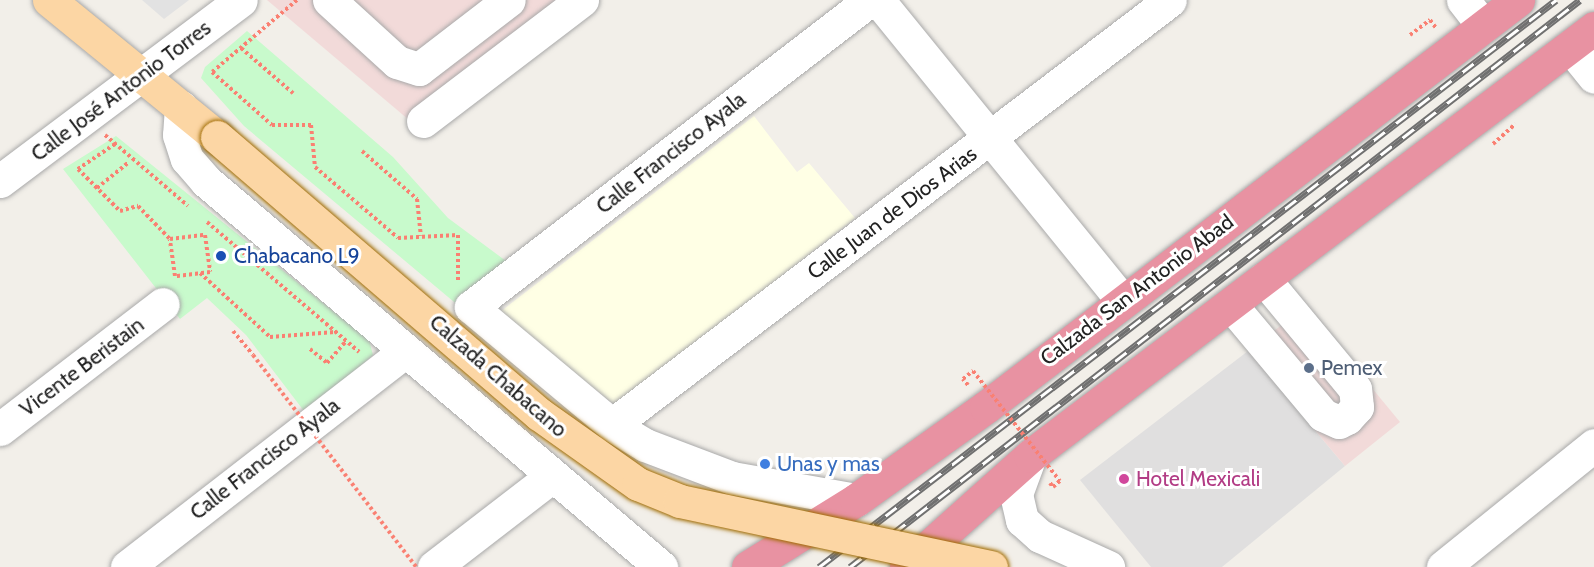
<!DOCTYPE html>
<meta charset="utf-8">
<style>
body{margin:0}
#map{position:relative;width:1594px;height:567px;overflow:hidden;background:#f2efe9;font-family:Cabin,sans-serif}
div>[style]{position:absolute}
.residential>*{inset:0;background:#e0dfdf}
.commercial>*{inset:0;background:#f2dad9}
.education>*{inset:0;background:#ffffe5}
.park>*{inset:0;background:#c8facc}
.parking>*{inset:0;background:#e2e2e2}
.path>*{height:4px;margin-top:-2px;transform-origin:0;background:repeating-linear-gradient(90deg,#fa8072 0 3px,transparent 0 6px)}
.roads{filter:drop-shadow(0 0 2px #a9a9a9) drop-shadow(0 0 2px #a9a9a9)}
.minor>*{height:33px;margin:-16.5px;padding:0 16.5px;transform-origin:16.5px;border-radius:16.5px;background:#fff}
.major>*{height:33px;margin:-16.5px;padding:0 16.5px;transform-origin:16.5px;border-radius:16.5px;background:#fcd6a4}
.highway>*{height:33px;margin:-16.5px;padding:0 16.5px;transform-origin:16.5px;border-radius:16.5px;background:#e892a2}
.rail>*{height:7px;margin-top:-3.5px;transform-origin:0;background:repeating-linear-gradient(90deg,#fff 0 14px,#707070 0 28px);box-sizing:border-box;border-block:2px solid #707070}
.path-bridge>*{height:4px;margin-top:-2px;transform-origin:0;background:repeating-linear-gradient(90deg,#fa8072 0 3px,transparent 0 6px)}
.bridges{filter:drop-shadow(0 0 2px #a06b00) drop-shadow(0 0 2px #a06b00)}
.major-bridge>*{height:33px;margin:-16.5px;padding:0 16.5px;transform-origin:16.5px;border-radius:16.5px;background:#fcd6a4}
.dots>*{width:16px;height:16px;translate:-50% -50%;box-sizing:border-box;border:3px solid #fff;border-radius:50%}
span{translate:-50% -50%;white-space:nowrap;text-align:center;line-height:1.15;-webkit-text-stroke:6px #fff;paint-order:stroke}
.street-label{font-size:21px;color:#222}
.transit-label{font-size:21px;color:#164399}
.left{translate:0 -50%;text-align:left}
.service-label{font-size:21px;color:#4e5e75}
.shop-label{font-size:21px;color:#366cbe}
.hotel-label{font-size:21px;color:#b23c85}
</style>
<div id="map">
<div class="residential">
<div style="clip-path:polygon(1248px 351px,1345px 466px,1222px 567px,1151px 567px,1080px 480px)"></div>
</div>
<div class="commercial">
<div style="clip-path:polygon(267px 0,564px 0,409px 120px)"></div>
<div style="clip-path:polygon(1305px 307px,1400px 422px,1345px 466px,1248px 351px)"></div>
</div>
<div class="education">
<div style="clip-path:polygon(754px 116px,797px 172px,809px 163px,855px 218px,616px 406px,500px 312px)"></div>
</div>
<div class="park">
<div style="clip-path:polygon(247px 31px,393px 157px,448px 218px,506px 261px,466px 312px,244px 126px,201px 78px,205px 67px)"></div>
<div style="clip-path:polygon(116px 136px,369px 340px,373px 355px,307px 415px,246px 335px,207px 298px,180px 319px,63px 169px)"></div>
</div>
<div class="parking">
<div style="clip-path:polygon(142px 0,189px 0,164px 19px)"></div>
</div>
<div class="path">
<div style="left:297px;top:0;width:111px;rotate:139.7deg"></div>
<div style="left:212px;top:72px;width:80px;rotate:41.5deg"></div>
<div style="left:272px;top:125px;width:39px"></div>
<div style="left:311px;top:125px;width:42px;rotate:84.6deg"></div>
<div style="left:315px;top:167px;width:109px;rotate:40.5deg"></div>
<div style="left:398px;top:238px;width:60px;rotate:-2.9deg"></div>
<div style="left:458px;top:235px;width:46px;rotate:90deg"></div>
<div style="left:1410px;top:35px;width:25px;rotate:-37deg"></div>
<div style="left:1430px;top:20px;width:10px;rotate:53deg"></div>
<div style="left:241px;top:48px;width:69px;rotate:40.9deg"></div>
<div style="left:105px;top:135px;width:109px;rotate:40.5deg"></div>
<div style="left:115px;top:144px;width:45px;rotate:146deg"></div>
<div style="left:78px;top:169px;width:59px;rotate:45deg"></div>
<div style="left:120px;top:211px;width:19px;rotate:-16deg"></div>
<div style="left:138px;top:206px;width:46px;rotate:45.9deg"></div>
<div style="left:1493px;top:144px;width:30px;rotate:-42deg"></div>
<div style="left:362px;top:151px;width:73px;rotate:41.1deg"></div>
<div style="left:417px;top:199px;width:37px;rotate:84deg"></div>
<div style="left:97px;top:188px;width:41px;rotate:-39.1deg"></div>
<div style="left:207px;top:222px;width:200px;rotate:40.5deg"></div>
<div style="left:205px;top:235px;width:37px;rotate:82deg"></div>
<div style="left:210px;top:272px;width:35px;rotate:173deg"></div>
<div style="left:175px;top:276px;width:37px;rotate:-98deg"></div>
<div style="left:170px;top:239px;width:35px;rotate:-7deg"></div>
<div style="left:200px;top:273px;width:95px;rotate:42.4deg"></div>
<div style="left:270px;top:337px;width:65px;rotate:-4.4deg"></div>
<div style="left:233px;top:331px;width:31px;rotate:50deg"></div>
<div style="left:310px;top:349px;width:22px;rotate:39deg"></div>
<div style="left:327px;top:363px;width:29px;rotate:-49deg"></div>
<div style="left:968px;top:385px;width:8px;rotate:-130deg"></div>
<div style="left:963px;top:379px;width:13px;rotate:-39deg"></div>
<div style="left:1050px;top:483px;width:5px;rotate:53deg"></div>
<div style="left:1053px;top:487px;width:9px;rotate:-41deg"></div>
</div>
<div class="roads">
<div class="minor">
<div style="left:329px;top:0;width:92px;rotate:42.4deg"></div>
<div style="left:397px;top:62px;width:23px;rotate:18deg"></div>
<div style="left:419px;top:69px;width:113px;rotate:-37.5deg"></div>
<div style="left:878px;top:0;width:388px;rotate:50.9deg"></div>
<div style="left:1463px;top:0;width:33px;rotate:52deg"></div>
<div style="left:1570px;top:47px;width:38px;rotate:51deg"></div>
<div style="left:181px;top:107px;width:28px;rotate:94deg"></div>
<div style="left:179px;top:135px;width:25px;rotate:72deg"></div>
<div style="left:187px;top:159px;width:29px;rotate:49deg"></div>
<div style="left:206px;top:181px;width:597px;rotate:40.31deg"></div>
<div style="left:423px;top:121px;width:200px;rotate:-37.3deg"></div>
<div style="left:0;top:181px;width:301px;rotate:-36.9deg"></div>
<div style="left:1231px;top:305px;width:143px;rotate:50.1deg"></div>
<div style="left:1323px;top:415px;width:17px;rotate:24deg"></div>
<div style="left:1339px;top:422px;width:9px;rotate:-27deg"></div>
<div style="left:1347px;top:418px;width:15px;rotate:-48deg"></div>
<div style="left:1357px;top:407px;width:18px;rotate:-96deg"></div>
<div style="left:1355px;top:389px;width:143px;rotate:-129.6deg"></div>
<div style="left:612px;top:425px;width:701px;rotate:-37.29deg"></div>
<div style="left:0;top:429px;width:205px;rotate:-37.5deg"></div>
<div style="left:1030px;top:456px;width:40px;rotate:110.2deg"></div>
<div style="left:1016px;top:494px;width:27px;rotate:77deg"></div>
<div style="left:1022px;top:520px;width:24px;rotate:42deg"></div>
<div style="left:1040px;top:536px;width:75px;rotate:24.5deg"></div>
<div style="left:856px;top:500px;width:126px;rotate:-169.9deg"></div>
<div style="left:732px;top:478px;width:93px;rotate:-159.2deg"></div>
<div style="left:645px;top:445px;width:39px;rotate:-149deg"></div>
<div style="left:612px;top:425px;width:184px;rotate:-140.1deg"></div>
<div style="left:471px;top:307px;width:503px;rotate:-37.58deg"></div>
<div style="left:127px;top:567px;width:351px;rotate:-37.8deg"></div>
<div style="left:434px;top:567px;width:148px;rotate:-37.6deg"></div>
<div style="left:1443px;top:567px;width:194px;rotate:-38.9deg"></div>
</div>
<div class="major">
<div style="left:49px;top:0;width:217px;rotate:39.2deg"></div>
</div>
<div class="highway">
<div style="left:748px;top:567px;width:127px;rotate:-31.8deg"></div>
<div style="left:856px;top:500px;width:160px;rotate:-35.6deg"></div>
<div style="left:986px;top:407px;width:670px;rotate:-37.42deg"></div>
<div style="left:906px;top:567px;width:166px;rotate:-41.8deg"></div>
<div style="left:1030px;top:456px;width:708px;rotate:-37.19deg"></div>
</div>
</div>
<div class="rail">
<div style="left:819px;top:567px;width:930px;rotate:-37.57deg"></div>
<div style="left:850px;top:567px;width:924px;rotate:-37.84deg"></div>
</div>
<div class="path-bridge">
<div style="left:253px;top:355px;width:267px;rotate:52.4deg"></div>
<div style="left:973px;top:371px;width:140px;rotate:51.7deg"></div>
</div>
<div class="bridges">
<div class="major-bridge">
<div style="left:217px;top:137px;width:425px;rotate:40.7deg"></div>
<div style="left:539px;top:414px;width:121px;rotate:35.3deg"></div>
<div style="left:638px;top:484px;width:45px;rotate:22deg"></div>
<div style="left:680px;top:501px;width:318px;rotate:12deg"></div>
</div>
</div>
<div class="dots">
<div style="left:221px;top:256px;background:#1a4fb4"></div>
<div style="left:1309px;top:368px;background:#5c6f8a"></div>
<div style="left:765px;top:464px;background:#3f7fe0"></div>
<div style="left:1124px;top:479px;background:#d1479c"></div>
</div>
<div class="street-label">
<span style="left:121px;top:91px;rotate:-37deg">Calle José Antonio Torres</span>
<span style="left:671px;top:153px;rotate:-38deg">Calle Francisco Ayala</span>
<span style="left:892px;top:213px;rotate:-37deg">Calle Juan de Dios Arias</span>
<span style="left:1137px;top:290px;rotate:-37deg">Calzada San Antonio Abad</span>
<span style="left:82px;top:367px;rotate:-37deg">Vicente Beristain</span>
<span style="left:498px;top:376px;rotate:41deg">Calzada Chabacano</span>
<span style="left:265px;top:459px;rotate:-38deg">Calle Francisco Ayala</span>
</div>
<div class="transit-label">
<span class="left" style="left:234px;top:256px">Chabacano L9</span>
</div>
<div class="service-label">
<span class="left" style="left:1321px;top:368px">Pemex</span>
</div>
<div class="shop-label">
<span class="left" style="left:777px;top:464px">Unas y mas</span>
</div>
<div class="hotel-label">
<span class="left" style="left:1136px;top:479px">Hotel Mexicali</span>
</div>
</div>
